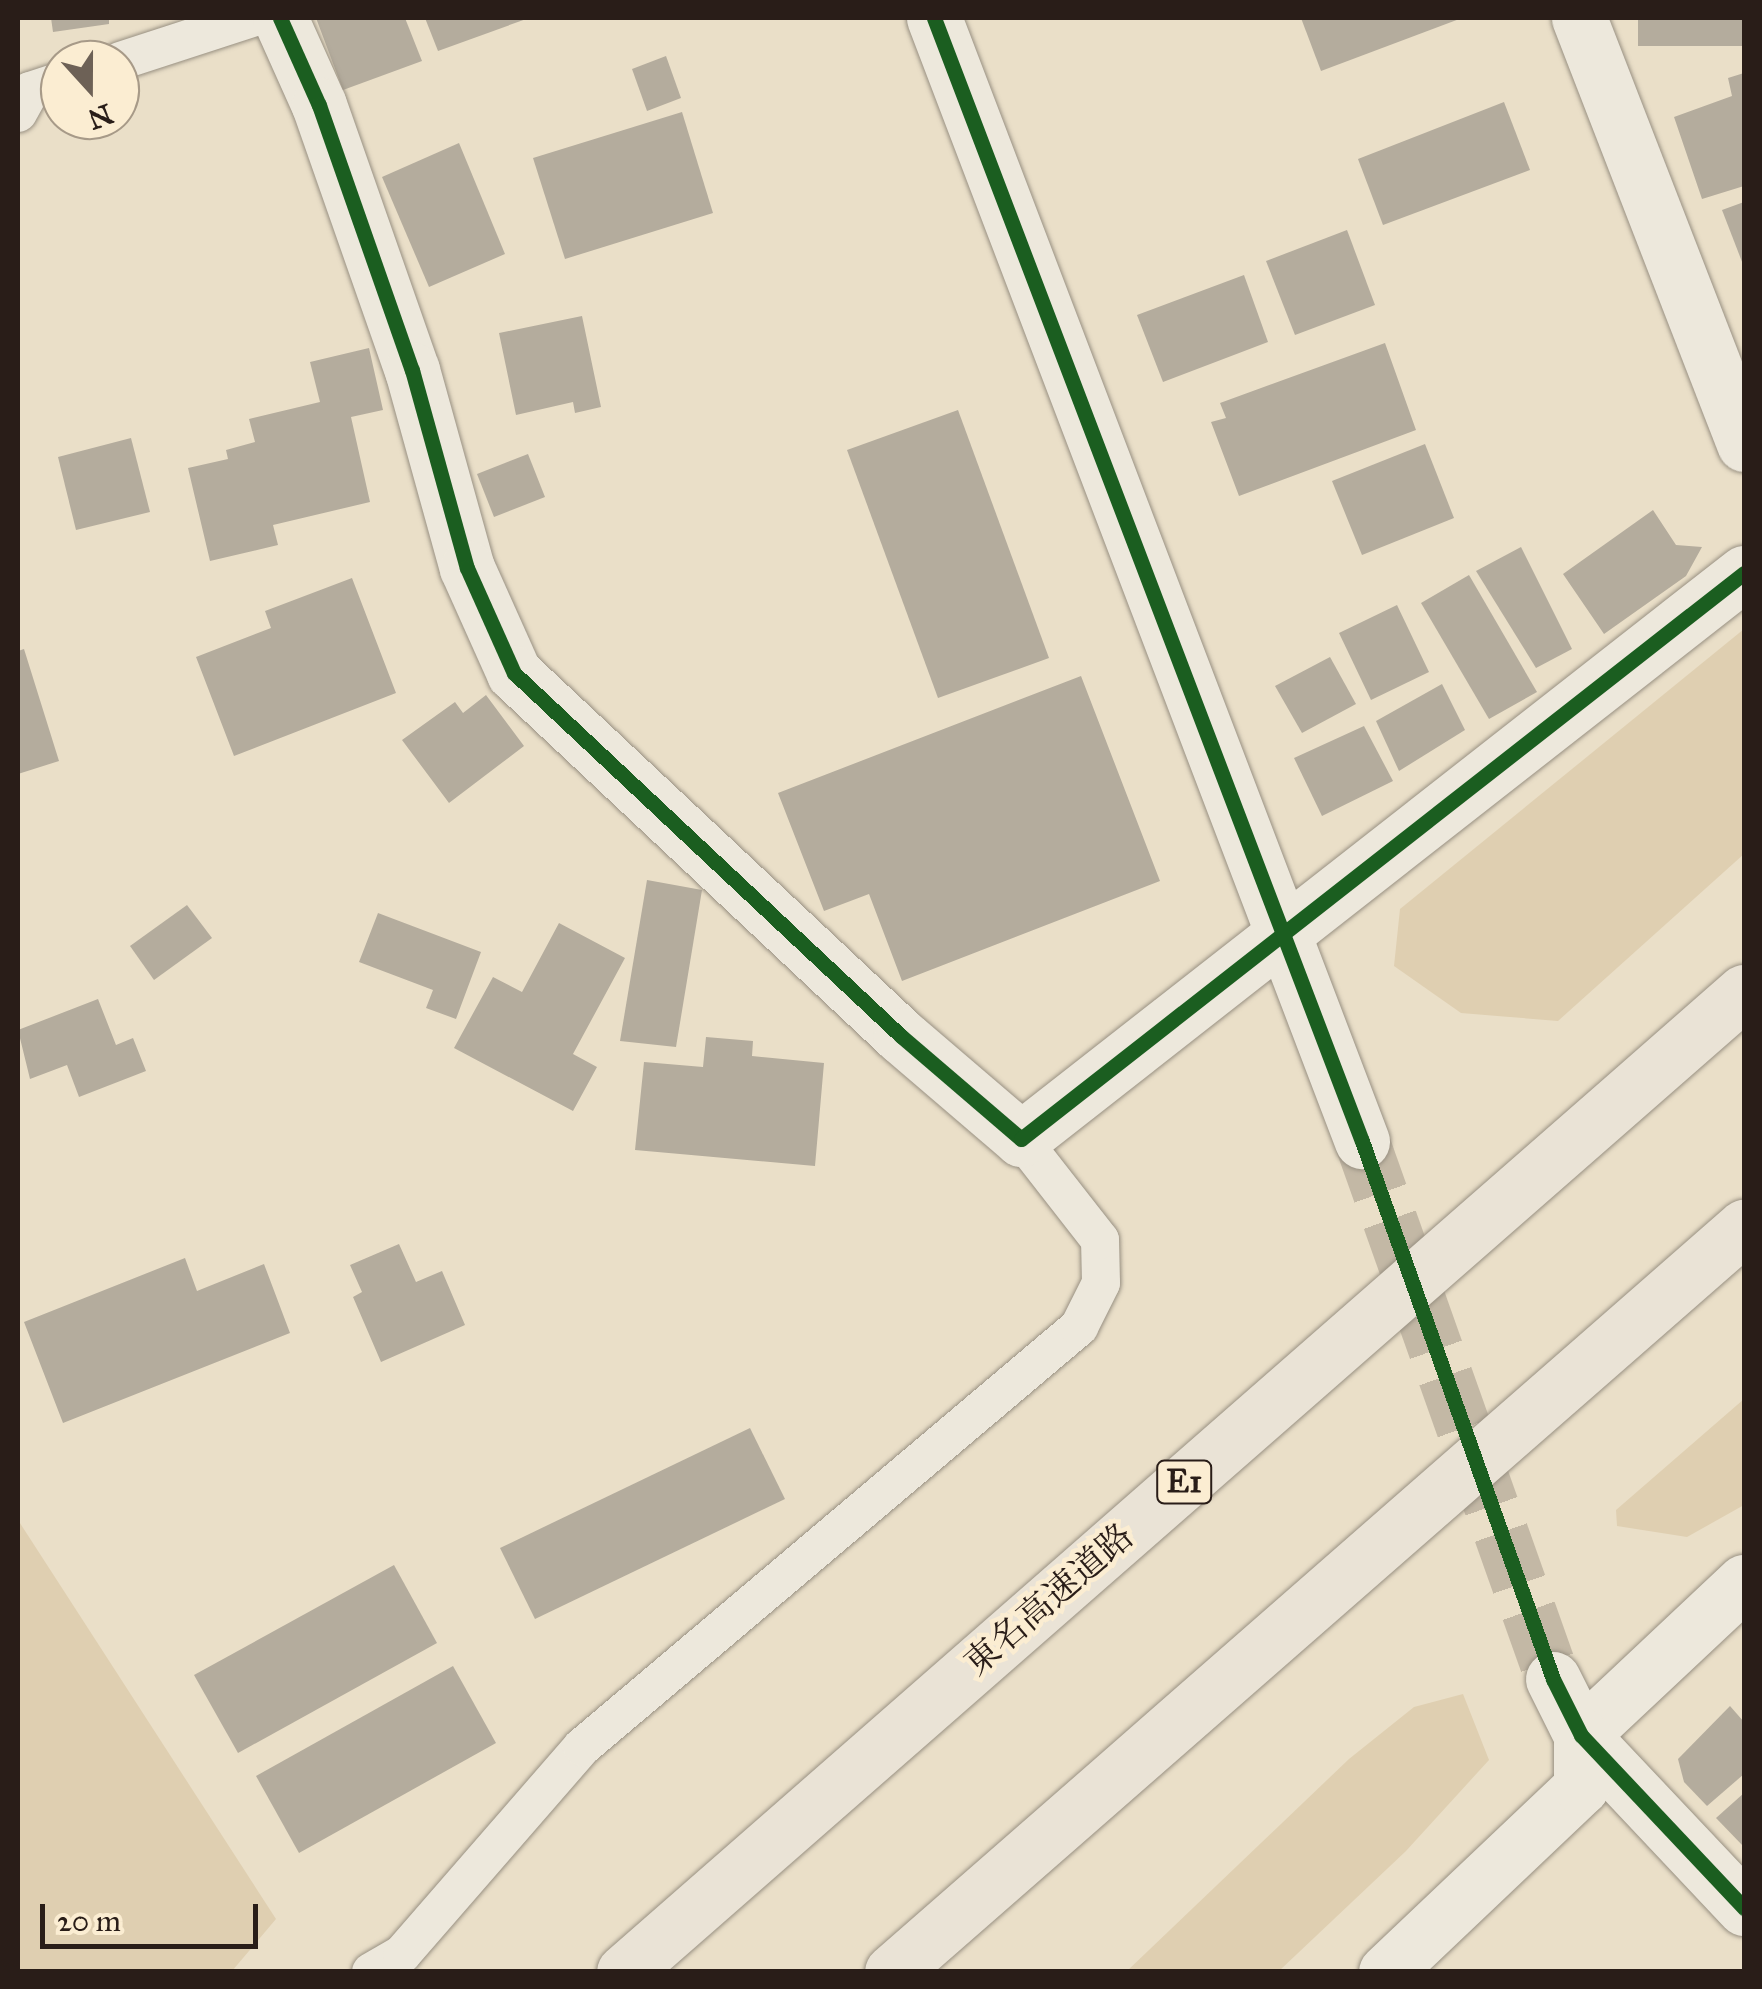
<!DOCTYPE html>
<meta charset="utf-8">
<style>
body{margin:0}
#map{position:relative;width:1762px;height:1989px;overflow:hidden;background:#eadfc8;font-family:"IM FELL Great Primer","Noto Serif JP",serif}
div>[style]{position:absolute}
.green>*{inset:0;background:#dfcfb1}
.building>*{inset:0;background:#b4ac9d}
.secondary-tunnel>*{height:55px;margin-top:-27.5px;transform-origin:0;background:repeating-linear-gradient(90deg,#c3b8a5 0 55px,transparent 0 83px)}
.roads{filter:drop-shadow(0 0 2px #989082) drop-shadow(0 0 2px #989082)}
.lane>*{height:38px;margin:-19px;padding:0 19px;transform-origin:19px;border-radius:19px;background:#ede8dc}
.street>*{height:55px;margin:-27.5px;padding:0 27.5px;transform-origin:27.5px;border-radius:27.5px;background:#ede8dc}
.secondary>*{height:55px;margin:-27.5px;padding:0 27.5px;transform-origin:27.5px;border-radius:27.5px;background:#ede8dc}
.highway>*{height:55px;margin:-27.5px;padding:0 27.5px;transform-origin:27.5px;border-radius:27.5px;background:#eae3d6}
.cycleway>*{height:15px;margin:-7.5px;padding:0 7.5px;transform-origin:7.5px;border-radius:7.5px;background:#1b5e20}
span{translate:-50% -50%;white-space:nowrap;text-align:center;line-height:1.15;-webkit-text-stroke:9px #fbedd2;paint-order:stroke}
.shield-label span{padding:2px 8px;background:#fbedd2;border:2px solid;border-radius:8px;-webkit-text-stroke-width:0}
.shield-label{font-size:32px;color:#291d18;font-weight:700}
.street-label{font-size:35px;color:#291d18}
.frame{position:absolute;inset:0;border:20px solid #291d18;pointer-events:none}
.north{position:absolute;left:40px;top:40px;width:100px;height:100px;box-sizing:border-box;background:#fbedd2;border:2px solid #a79a88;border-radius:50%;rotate:159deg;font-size:28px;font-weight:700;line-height:40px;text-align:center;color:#291d18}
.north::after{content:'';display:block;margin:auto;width:35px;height:45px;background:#6d6156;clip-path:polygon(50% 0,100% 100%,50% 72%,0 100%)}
.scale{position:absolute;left:40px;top:1904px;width:218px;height:45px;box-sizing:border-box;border:5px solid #291d18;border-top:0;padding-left:12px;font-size:30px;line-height:35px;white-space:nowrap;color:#291d18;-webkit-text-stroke:8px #fbedd2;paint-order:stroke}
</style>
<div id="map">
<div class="green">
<div style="clip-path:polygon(1744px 629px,1744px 854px,1558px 1021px,1461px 1013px,1394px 966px,1400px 909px)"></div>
<div style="clip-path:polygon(1744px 1399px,1744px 1505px,1687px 1537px,1617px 1526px,1616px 1510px)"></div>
<div style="clip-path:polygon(18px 1520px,276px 1919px,232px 1971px,18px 1971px)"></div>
<div style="clip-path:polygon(1463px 1694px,1489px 1760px,1406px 1851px,1279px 1971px,1127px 1971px,1349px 1759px,1414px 1707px)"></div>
</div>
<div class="building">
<div style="clip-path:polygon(51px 18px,109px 18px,109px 24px,53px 32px)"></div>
<div style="clip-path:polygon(316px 18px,405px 18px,422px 61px,343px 90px)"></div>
<div style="clip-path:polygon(425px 18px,529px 18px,438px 51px)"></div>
<div style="clip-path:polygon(1301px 18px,1462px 18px,1321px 71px)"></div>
<div style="clip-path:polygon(1638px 18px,1744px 18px,1744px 46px,1638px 46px)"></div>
<div style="clip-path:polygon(666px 56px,681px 98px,647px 111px,632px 69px)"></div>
<div style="clip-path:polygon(1744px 73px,1744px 186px,1702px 199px,1674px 117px,1732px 96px,1728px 78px)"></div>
<div style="clip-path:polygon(1504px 102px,1530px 170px,1383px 225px,1358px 159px)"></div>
<div style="clip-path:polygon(682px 112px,713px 213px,565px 259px,533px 158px)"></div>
<div style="clip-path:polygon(459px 143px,505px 254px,429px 287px,382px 177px)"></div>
<div style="clip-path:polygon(1744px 202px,1744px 267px,1722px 210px)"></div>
<div style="clip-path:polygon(1347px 230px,1375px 305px,1295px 335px,1266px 261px)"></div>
<div style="clip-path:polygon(1244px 275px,1268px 342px,1163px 382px,1137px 315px)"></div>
<div style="clip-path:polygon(582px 316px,601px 407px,575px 413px,573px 402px,516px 415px,499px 333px)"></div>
<div style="clip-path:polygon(1385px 343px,1416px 430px,1239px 496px,1211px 422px,1226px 418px,1220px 403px)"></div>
<div style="clip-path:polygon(369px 348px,383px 410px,351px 417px,370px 502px,273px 525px,278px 545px,210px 561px,188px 468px,228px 459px,226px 450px,255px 442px,249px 419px,320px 402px,310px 362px)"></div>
<div style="clip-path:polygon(958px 410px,1049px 658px,938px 698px,847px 450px)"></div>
<div style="clip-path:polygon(131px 438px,150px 512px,76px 530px,58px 457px)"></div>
<div style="clip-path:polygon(1425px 444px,1454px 518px,1362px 555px,1332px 481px)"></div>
<div style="clip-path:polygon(528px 454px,545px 497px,494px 517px,477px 474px)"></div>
<div style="clip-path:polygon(1653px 510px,1676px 545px,1702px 547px,1686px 576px,1604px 634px,1563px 574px)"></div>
<div style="clip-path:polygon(1521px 547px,1572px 649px,1536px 668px,1476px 571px)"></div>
<div style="clip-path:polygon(1469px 575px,1537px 692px,1489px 719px,1421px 603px)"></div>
<div style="clip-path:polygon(352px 578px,396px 693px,234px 756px,196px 657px,271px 628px,265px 611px)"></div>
<div style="clip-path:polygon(1397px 605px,1429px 672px,1371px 700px,1339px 633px)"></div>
<div style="clip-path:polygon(24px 649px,59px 761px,18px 774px,18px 651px)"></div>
<div style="clip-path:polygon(1330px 657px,1356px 704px,1302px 733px,1275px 686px)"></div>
<div style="clip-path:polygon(1081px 676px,1160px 881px,902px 981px,869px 894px,824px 911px,778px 793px)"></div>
<div style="clip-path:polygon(1442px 684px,1465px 730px,1399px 771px,1376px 721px)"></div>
<div style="clip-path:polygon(486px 695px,524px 746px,449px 803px,402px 740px,455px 702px,463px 713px)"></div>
<div style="clip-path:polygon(1364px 726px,1393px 781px,1322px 816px,1294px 758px)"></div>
<div style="clip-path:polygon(647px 880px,702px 890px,676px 1047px,620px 1041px)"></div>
<div style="clip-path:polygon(187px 905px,212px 938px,154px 980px,130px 946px)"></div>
<div style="clip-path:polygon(378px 913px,481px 952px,456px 1019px,426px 1008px,433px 990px,359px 962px)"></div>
<div style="clip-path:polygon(559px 923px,625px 958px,573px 1054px,597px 1067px,573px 1111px,454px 1048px,493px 977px,522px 992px)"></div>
<div style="clip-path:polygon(98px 999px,116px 1045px,133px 1038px,146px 1071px,79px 1097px,67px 1065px,30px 1079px,18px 1030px)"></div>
<div style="clip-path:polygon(706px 1037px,753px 1041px,752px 1056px,824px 1063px,815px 1166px,635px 1150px,644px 1062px,703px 1067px)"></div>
<div style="clip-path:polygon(399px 1244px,416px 1282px,442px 1271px,465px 1325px,381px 1362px,353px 1297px,362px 1292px,350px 1265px)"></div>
<div style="clip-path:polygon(185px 1258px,197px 1291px,264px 1264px,290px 1333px,63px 1423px,24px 1322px)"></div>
<div style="clip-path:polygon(750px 1428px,785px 1499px,535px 1619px,500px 1548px)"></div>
<div style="clip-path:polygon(394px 1565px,437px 1643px,238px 1753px,194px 1675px)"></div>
<div style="clip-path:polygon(453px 1666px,496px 1743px,299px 1853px,256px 1776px)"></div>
<div style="clip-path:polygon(1730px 1706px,1744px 1722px,1744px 1774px,1707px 1806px,1684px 1782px,1678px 1759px)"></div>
<div style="clip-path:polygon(1744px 1793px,1744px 1847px,1716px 1818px)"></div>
</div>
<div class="secondary-tunnel">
<div style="left:1362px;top:1141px;width:571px;rotate:70.45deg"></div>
</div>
<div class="roads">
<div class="lane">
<div style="left:120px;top:61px;width:139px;rotate:-18deg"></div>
<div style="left:18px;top:113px;width:25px;rotate:-61deg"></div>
<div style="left:30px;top:91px;width:32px;rotate:-18deg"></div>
<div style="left:371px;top:1972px;width:36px;rotate:-30deg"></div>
<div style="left:402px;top:1954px;width:274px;rotate:-49deg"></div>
<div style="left:582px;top:1747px;width:651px;rotate:-40.2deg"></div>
<div style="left:1079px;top:1327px;width:49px;rotate:-63.4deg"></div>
<div style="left:1101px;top:1283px;width:43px;rotate:-91.3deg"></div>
<div style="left:1100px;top:1240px;width:128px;rotate:-128deg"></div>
</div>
<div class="street">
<div style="left:280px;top:18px;width:95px;rotate:65.9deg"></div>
<div style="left:319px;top:105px;width:281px;rotate:70.7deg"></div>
<div style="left:412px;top:370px;width:205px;rotate:74.5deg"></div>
<div style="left:467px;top:568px;width:115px;rotate:65.9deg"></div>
<div style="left:514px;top:673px;width:531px;rotate:43.17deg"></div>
<div style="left:901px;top:1036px;width:158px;rotate:40.6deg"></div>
<div style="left:1021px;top:1139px;width:918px;rotate:-38.06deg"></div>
<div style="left:1579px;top:18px;width:457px;rotate:68.8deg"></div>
<div style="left:1581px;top:1735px;width:224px;rotate:-43.2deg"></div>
</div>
<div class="secondary">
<div style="left:934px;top:18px;width:1202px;rotate:69.14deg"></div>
<div style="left:1553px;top:1679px;width:63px;rotate:63.4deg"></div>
<div style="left:1581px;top:1735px;width:238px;rotate:46.7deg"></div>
<div style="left:1386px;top:1972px;width:269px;rotate:-43.5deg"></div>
<div style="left:1581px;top:1787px;width:52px;rotate:-90deg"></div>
</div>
<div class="highway">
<div style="left:624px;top:1972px;width:1488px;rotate:-41.19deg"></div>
<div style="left:892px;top:1972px;width:1132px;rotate:-41.17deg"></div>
</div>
</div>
<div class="cycleway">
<div style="left:280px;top:18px;width:95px;rotate:65.9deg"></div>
<div style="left:319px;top:105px;width:281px;rotate:70.7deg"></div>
<div style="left:412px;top:370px;width:205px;rotate:74.5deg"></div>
<div style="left:467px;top:568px;width:115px;rotate:65.9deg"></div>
<div style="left:514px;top:673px;width:531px;rotate:43.17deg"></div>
<div style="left:901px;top:1036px;width:158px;rotate:40.6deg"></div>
<div style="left:1021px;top:1139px;width:918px;rotate:-38.06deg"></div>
<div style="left:934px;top:18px;width:1202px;rotate:69.14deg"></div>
<div style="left:1362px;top:1141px;width:571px;rotate:70.45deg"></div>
<div style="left:1553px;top:1679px;width:63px;rotate:63.4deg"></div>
<div style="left:1581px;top:1735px;width:238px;rotate:46.7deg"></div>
</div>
<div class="shield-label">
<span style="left:1184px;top:1482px">E1</span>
</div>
<div class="street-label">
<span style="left:1049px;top:1600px;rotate:-41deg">東名高速道路</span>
</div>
<div class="frame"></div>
<div class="north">N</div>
<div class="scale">20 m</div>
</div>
